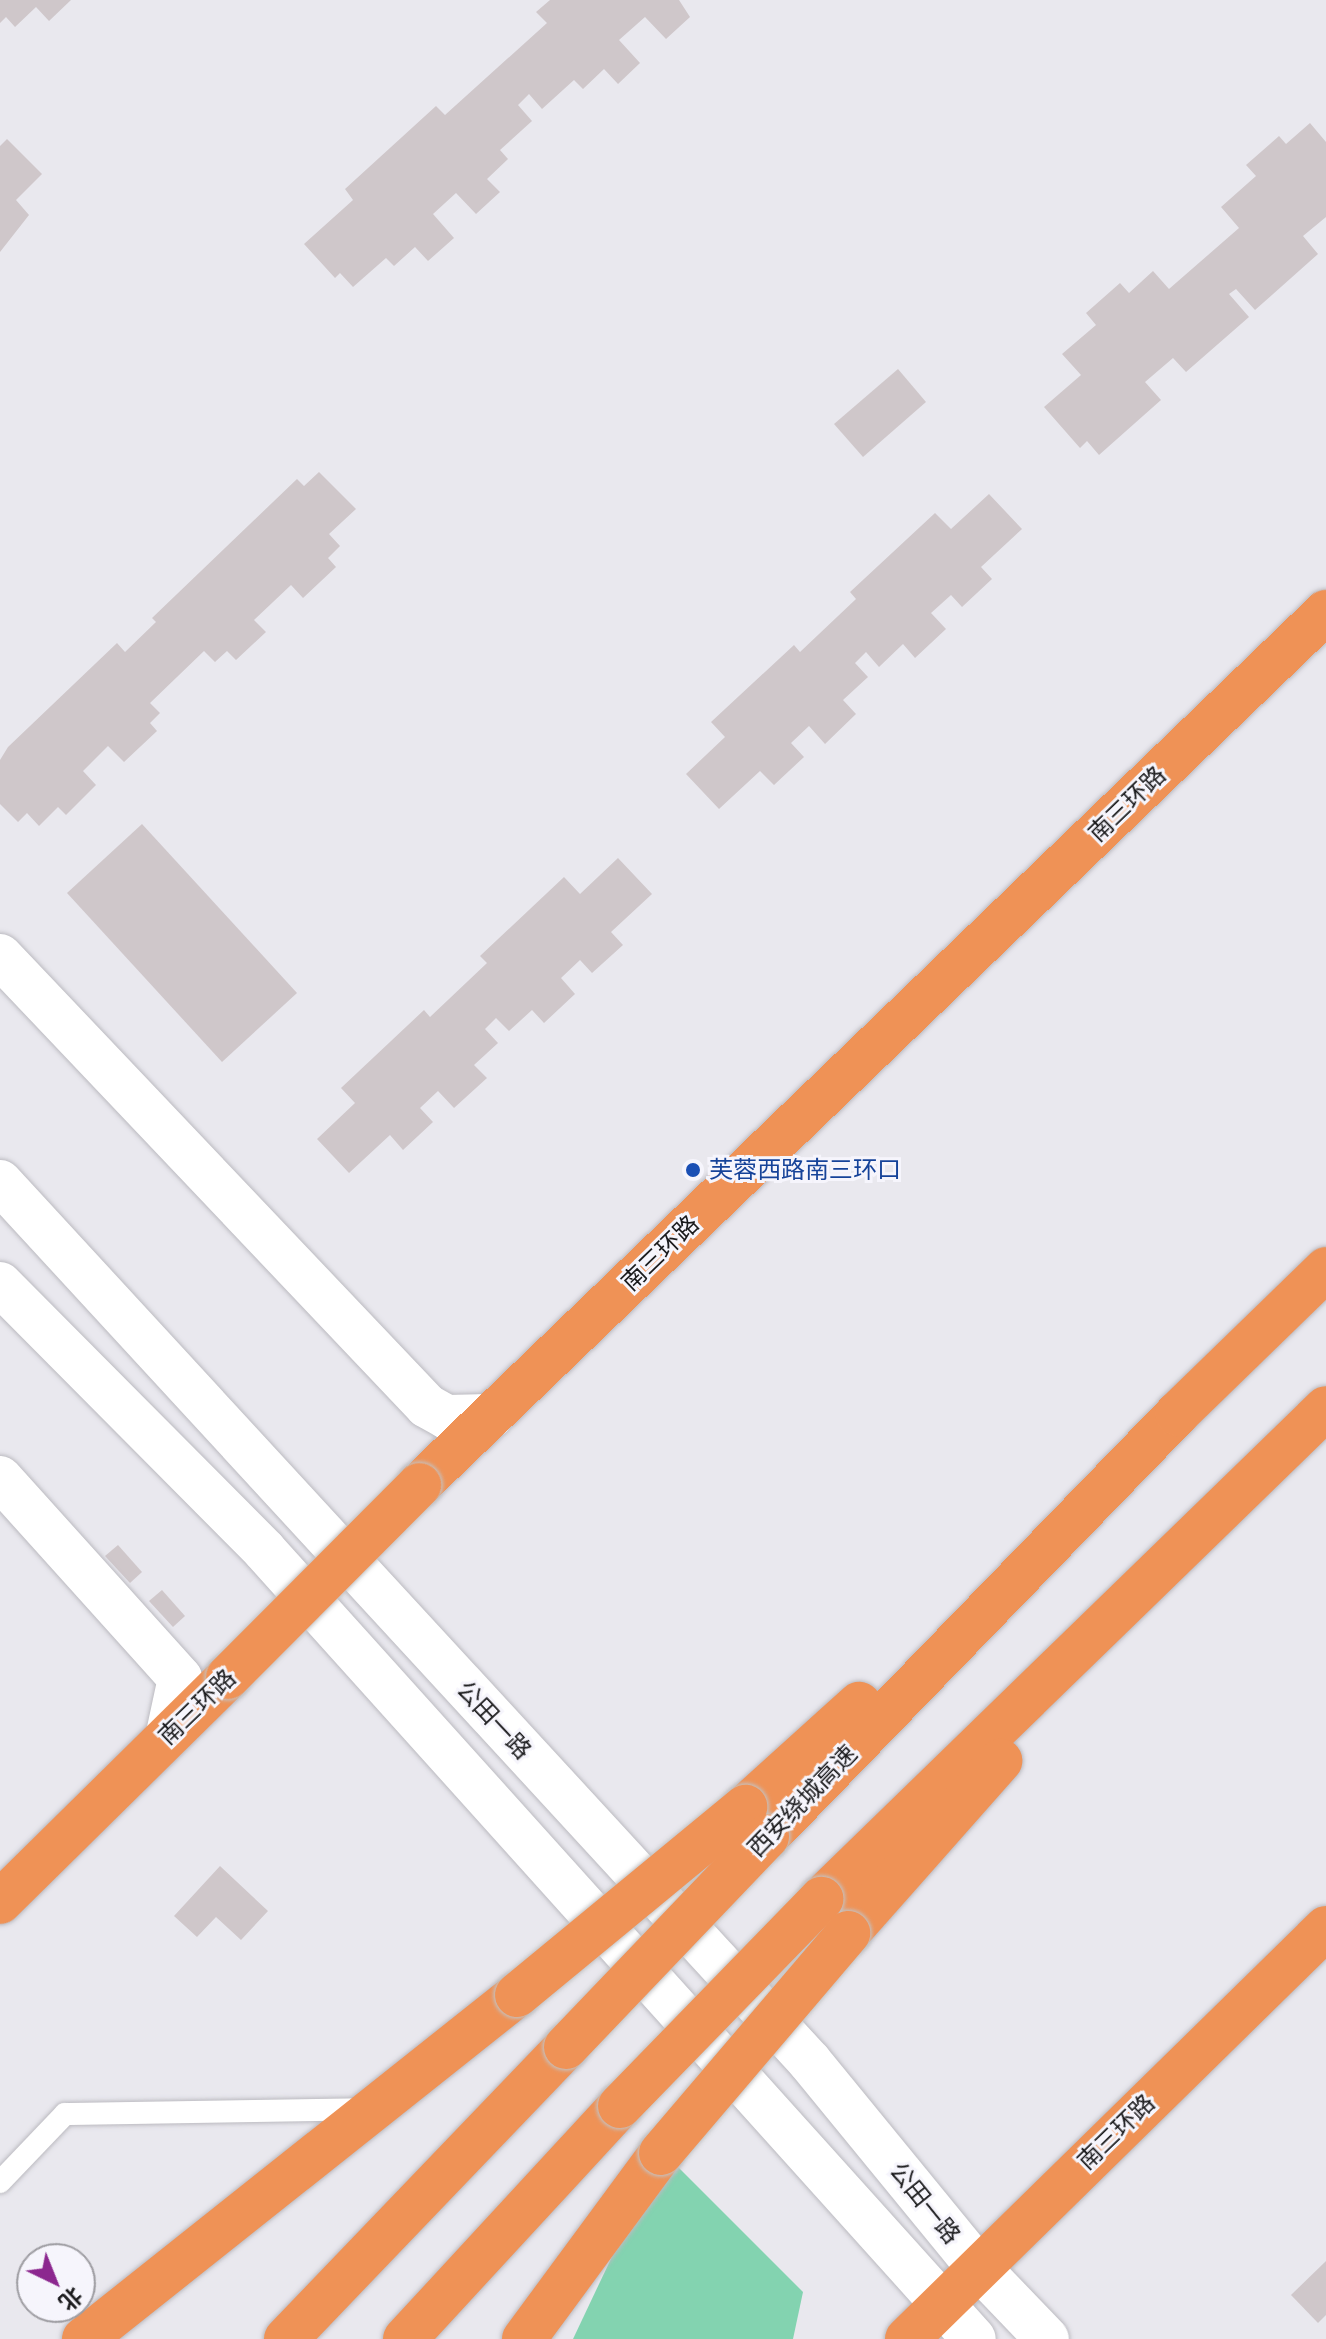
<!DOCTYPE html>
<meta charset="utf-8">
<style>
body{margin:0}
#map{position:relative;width:1326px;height:2339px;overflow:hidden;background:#e9e8ee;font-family:"Titillium Web","Noto Sans SC",sans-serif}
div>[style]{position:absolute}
.green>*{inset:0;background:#83d3b0}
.building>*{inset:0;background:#cfc7ca}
.roads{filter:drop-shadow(0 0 2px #bbbac0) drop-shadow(0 0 2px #bbbac0)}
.lane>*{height:22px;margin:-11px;padding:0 11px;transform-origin:11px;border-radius:11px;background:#fff}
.secondary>*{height:44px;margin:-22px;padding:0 22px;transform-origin:22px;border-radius:22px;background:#fff}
.highway>*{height:44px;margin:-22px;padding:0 22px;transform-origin:22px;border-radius:22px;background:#ef9256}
.bridges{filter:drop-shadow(0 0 2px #c3c3c4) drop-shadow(0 0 2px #c3c3c4)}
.highway-bridge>*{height:44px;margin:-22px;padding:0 22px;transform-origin:22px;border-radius:22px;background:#ef9256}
.dots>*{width:22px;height:22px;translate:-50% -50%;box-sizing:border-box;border:4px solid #f6f5fc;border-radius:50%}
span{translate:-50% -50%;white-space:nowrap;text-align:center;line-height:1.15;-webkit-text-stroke:6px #f6f5fc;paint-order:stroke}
.street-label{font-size:24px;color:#1a1a1c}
.transit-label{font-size:24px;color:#164399}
.left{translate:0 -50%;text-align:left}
.north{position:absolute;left:16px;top:2243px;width:80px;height:80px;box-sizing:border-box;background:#f6f5fc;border:2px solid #9e9da2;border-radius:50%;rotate:137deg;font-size:22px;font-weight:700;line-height:32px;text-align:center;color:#1a1a1c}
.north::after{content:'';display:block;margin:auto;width:28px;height:36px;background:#8c278f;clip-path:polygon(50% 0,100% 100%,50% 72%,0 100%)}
</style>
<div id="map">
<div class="green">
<div style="clip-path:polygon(672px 2161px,803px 2292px,793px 2339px,573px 2339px,617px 2246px)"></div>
</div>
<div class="building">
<div style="clip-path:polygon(0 0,71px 0,49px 21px,36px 7px,15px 27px,6px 17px,0 23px)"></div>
<div style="clip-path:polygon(550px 0,679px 0,690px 17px,666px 39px,645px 17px,619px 40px,640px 63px,618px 84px,604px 69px,583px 89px,574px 80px,542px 109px,529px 94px,518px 105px,532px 121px,500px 150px,508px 159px,487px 179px,500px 192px,476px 214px,456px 193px,433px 214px,454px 238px,428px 261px,415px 247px,394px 266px,386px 258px,353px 287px,340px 273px,335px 278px,304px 244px,353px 200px,345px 189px,436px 106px,445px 115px,547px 23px,536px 12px)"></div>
<div style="clip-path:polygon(1310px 123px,1326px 142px,1326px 217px,1303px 236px,1318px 254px,1255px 310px,1236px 289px,1229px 294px,1249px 317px,1186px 372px,1173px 358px,1145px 382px,1161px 400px,1099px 455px,1087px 441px,1080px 448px,1044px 407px,1081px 375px,1062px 354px,1096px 325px,1086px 313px,1120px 283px,1129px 293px,1153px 271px,1169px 289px,1239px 228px,1221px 207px,1256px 176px,1246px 165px,1279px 136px,1286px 144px)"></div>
<div style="clip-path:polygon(7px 139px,42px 174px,16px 200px,29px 215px,0 252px,0 146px)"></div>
<div style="clip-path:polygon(898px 369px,926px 402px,863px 457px,834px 424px)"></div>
<div style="clip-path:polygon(319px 472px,356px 509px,329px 534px,340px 546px,328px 558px,336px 567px,303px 598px,291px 585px,254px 620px,266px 632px,236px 660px,227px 651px,215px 662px,204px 651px,150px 703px,160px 713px,150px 723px,157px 731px,124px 762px,108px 746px,83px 771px,96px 785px,66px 815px,58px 807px,39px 826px,27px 813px,18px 822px,0 804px,0 760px,8px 747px,117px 643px,125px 652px,156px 622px,152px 618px,297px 479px,304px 486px)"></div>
<div style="clip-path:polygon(989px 494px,1022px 529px,981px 567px,992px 579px,962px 607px,951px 595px,931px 613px,946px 629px,915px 658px,903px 644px,879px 667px,866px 652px,855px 663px,868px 677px,843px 700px,856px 714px,825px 744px,809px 726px,791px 743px,804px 757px,774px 785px,760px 771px,719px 809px,686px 774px,725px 737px,711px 722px,794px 645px,800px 652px,856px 599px,850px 592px,935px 513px,951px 529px)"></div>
<div style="clip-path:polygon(142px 824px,297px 993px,222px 1062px,67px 893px)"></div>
<div style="clip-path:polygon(618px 858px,652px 894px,611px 932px,623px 945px,592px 973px,580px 960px,561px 978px,575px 994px,544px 1023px,532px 1010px,509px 1031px,496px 1018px,485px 1029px,498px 1043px,474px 1065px,487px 1078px,454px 1108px,438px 1091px,420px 1108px,433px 1122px,403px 1150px,390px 1135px,349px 1173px,317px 1139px,355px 1103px,341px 1088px,424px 1010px,430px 1017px,487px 963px,480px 956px,564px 877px,580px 894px)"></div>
<div style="clip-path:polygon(118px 1545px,142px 1572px,130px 1583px,105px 1556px)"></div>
<div style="clip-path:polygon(162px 1590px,185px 1616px,173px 1627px,149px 1601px)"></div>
<div style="clip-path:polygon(220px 1866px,268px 1911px,241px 1940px,216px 1917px,197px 1937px,174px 1916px)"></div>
<div style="clip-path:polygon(1326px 2261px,1326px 2315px,1318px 2323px,1291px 2295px)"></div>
</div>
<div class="roads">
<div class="lane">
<div style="left:0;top:2182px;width:94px;rotate:-46.3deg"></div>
<div style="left:65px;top:2114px;width:302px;rotate:-0.9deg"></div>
</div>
<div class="secondary">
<div style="left:0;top:956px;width:620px;rotate:46.5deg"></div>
<div style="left:427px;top:1406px;width:23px;rotate:29deg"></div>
<div style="left:447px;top:1417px;width:44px;rotate:-1.3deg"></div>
<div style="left:0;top:1182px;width:1196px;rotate:47.37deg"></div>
<div style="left:810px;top:2062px;width:264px;rotate:50.7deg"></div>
<div style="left:977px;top:2266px;width:101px;rotate:46.2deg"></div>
<div style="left:0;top:1284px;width:375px;rotate:45.2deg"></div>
<div style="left:264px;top:1550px;width:1061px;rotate:48.02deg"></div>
<div style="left:0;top:1478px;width:269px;rotate:48deg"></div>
<div style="left:180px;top:1678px;width:57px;rotate:102.1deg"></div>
</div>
<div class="highway">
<div style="left:419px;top:1485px;width:1259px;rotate:-43.91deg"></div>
<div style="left:745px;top:1807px;width:154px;rotate:-42.1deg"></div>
<div style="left:767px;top:1837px;width:589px;rotate:-45.89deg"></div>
<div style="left:1177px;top:1414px;width:208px;rotate:-44.2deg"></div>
<div style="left:821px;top:1899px;width:704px;rotate:-44.19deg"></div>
<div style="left:0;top:1902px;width:320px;rotate:-44.6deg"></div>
<div style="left:848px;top:1933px;width:230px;rotate:-48.5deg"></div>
<div style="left:84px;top:2339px;width:553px;rotate:-38.47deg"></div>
<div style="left:286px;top:2339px;width:405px;rotate:-46.2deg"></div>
<div style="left:405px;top:2339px;width:317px;rotate:-47.3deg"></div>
<div style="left:524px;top:2339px;width:231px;rotate:-53.6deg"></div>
<div style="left:907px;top:2339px;width:587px;rotate:-44.45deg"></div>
</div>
</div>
<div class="bridges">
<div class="highway-bridge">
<div style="left:228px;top:1677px;width:271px;rotate:-45.1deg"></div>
<div style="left:517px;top:1995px;width:296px;rotate:-39.5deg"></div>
<div style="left:566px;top:2047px;width:291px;rotate:-46.3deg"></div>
<div style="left:620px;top:2106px;width:289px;rotate:-45.8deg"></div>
<div style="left:661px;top:2153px;width:289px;rotate:-49.6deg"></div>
</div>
</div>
<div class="dots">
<div style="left:693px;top:1170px;background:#1a4fb4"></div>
</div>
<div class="street-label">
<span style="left:1127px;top:804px;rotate:-44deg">南三环路</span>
<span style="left:660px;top:1253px;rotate:-44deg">南三环路</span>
<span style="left:197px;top:1707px;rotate:-44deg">南三环路</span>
<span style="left:494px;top:1720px;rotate:47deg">公田一路</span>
<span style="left:802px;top:1801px;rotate:-46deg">西安绕城高速</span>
<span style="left:1116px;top:2132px;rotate:-44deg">南三环路</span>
<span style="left:925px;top:2203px;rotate:51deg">公田一路</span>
</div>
<div class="transit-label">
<span class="left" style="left:709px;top:1170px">芙蓉西路南三环口</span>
</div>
<div class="north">北</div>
</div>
